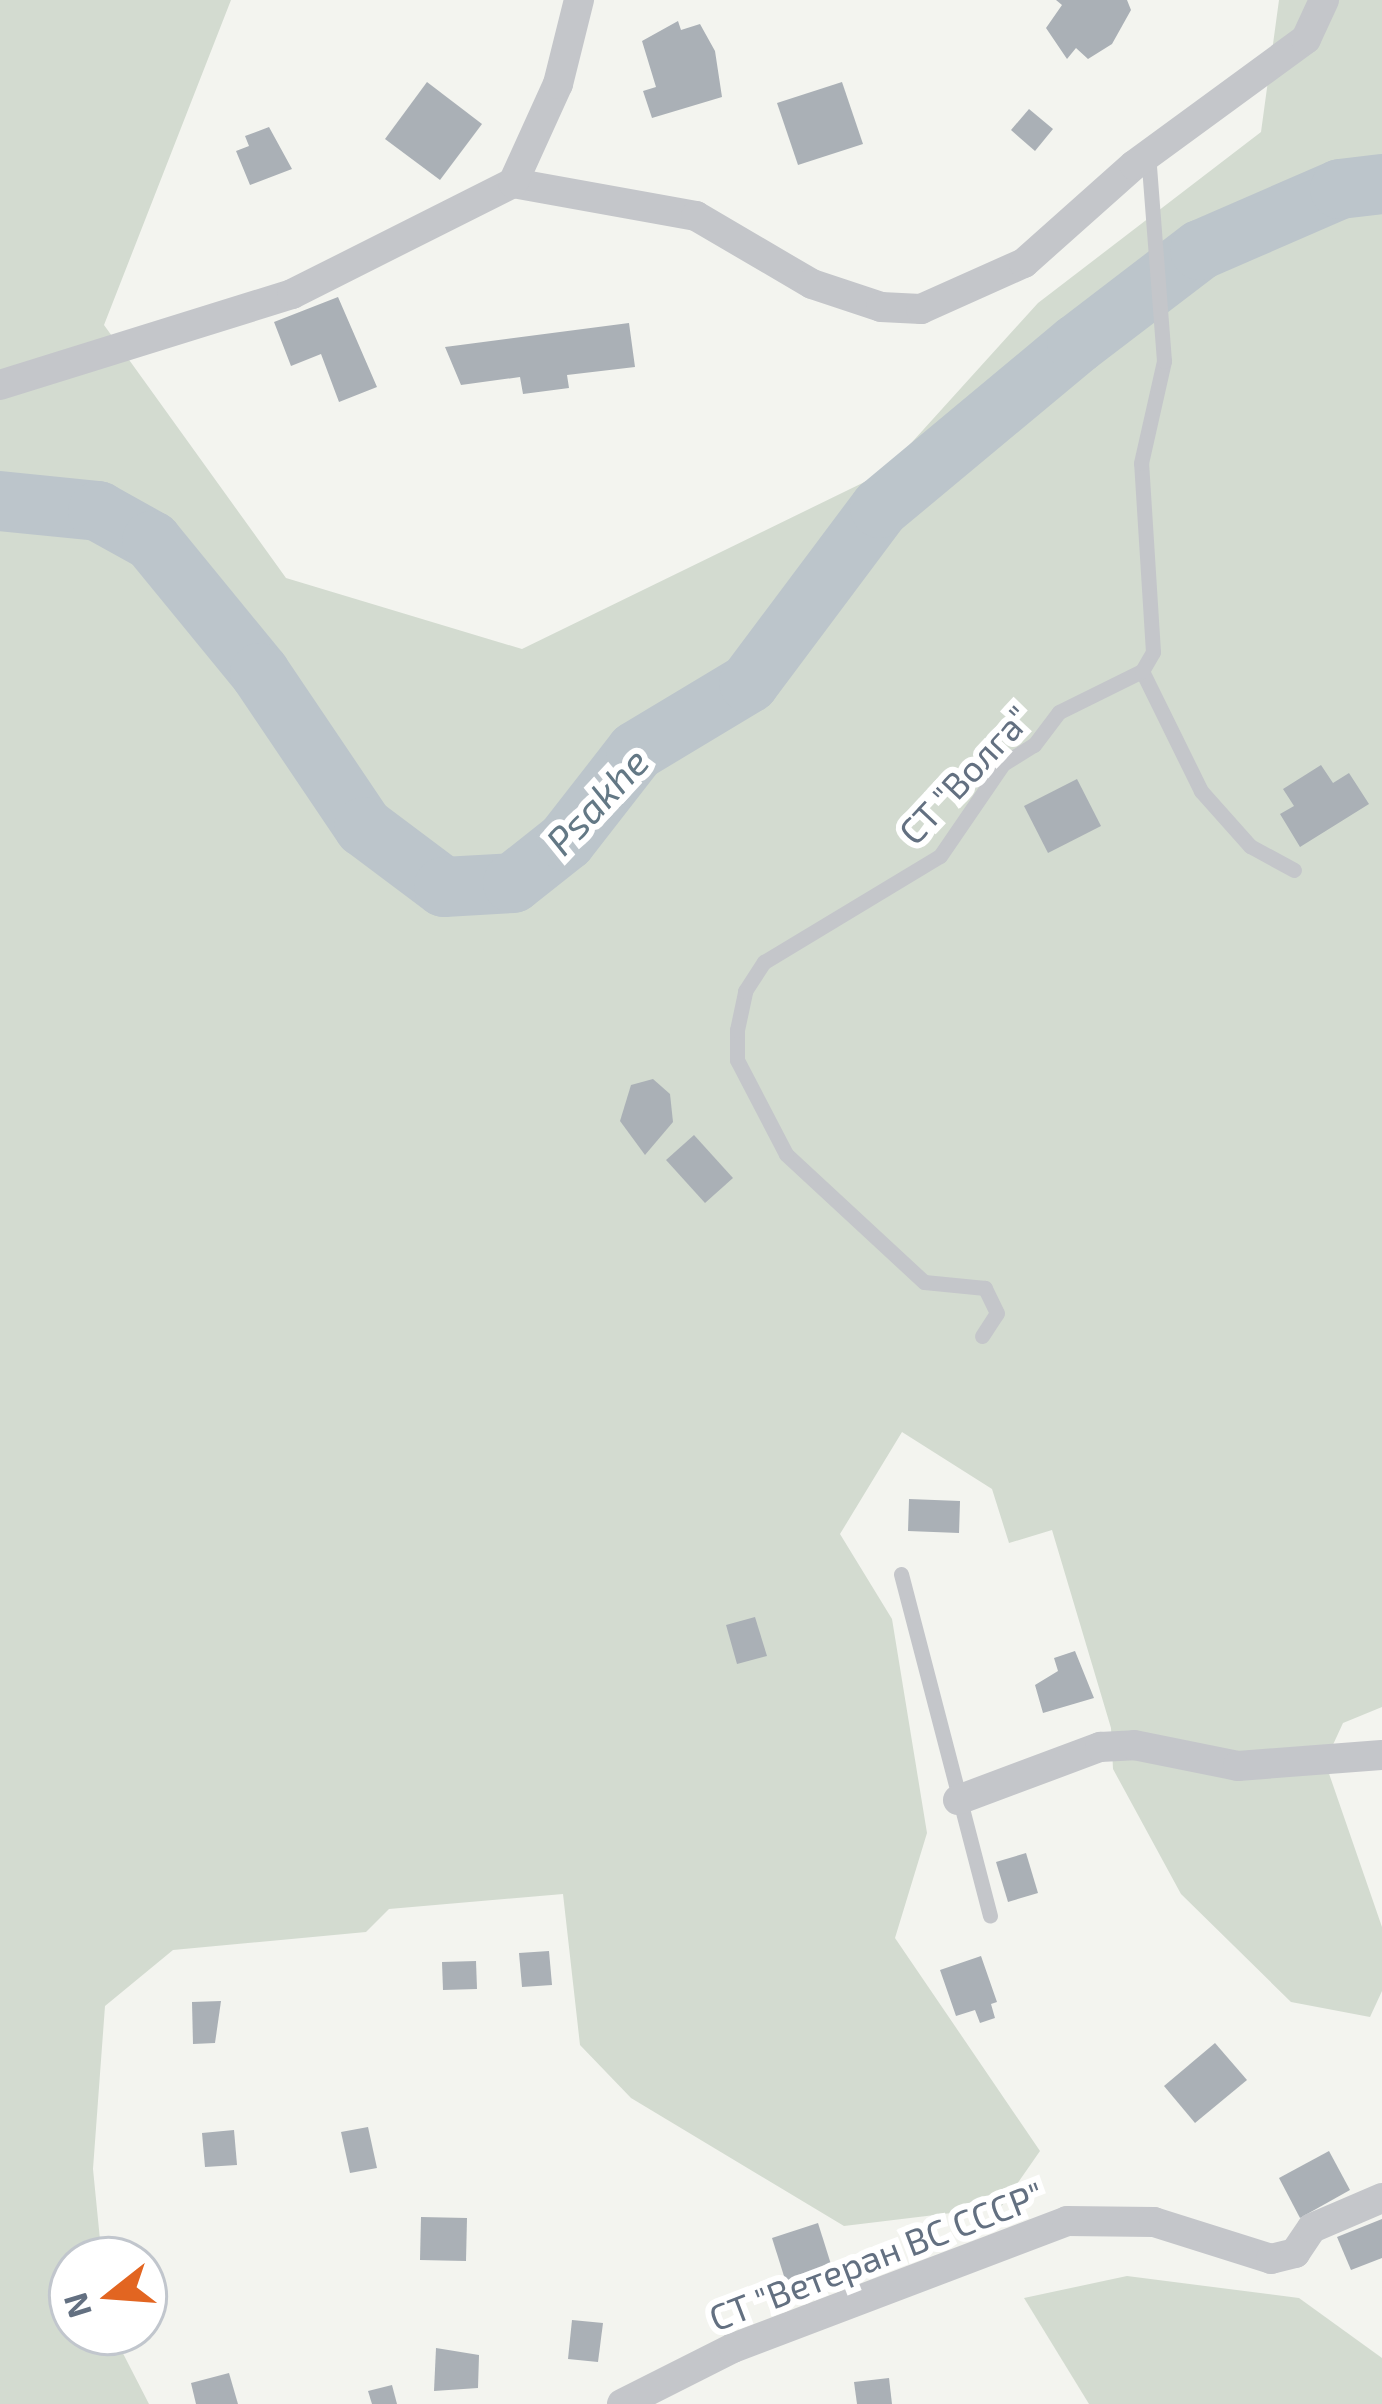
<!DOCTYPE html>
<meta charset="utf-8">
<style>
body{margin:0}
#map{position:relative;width:1382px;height:2404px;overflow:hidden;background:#f3f4ef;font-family:"Exo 2",sans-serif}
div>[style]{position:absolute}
.green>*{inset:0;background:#d3dbd0}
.river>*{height:60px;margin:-30px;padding:0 30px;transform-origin:30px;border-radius:30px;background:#bcc5cb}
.building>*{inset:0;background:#aab0b6}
.service>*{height:15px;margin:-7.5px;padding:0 7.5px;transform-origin:7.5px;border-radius:7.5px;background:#c4c6ca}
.minor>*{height:30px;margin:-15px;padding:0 15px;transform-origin:15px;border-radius:15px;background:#c4c6ca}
span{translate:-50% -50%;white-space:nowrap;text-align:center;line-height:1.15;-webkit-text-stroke:12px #fff;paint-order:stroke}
.street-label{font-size:36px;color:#637081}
.water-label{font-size:39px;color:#637885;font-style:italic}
.north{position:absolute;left:48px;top:2236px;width:120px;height:120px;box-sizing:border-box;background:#fff;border:3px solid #c1c6cd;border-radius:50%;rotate:253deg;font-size:33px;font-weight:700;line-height:48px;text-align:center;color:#637081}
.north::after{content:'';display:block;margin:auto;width:42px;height:54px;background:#e26521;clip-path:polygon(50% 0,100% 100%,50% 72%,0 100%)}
</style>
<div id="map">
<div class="green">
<div style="clip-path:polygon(0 0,231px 0,104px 325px,286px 578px,522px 649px,885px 472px,1038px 303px,1261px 132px,1279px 0,1382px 0,1382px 1707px,1343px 1723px,1325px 1762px,1382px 1927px,1382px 1991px,1370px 2017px,1291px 2002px,1181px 1894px,1113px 1769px,1111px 1728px,1052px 1530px,1009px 1543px,992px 1489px,902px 1432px,840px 1534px,892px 1619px,927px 1833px,895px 1938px,1040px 2151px,1001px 2207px,844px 2226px,631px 2098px,580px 2045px,563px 1894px,389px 1909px,366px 1932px,173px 1950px,105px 2006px,93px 2169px,102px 2260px,72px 2260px,72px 2332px,112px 2332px,149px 2404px,0 2404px)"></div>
<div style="clip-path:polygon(1127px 2276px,1299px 2298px,1382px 2358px,1382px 2404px,1089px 2404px,1024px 2298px)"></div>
</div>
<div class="river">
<div style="left:0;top:501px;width:99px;rotate:5.8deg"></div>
<div style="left:98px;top:511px;width:62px;rotate:29.1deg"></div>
<div style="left:152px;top:541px;width:171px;rotate:50.7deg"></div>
<div style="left:260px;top:673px;width:186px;rotate:56deg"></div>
<div style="left:364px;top:827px;width:100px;rotate:36.9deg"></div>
<div style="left:444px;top:887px;width:69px;rotate:-3.3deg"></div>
<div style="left:513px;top:883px;width:68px;rotate:-38.4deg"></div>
<div style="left:566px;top:841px;width:114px;rotate:-52.1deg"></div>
<div style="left:636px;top:751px;width:132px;rotate:-31deg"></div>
<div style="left:749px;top:683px;width:219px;rotate:-53.2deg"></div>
<div style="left:880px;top:508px;width:256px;rotate:-39.8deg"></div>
<div style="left:1077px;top:344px;width:155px;rotate:-37.4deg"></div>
<div style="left:1200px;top:250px;width:153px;rotate:-23.5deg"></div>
<div style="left:1340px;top:189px;width:42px;rotate:-6.8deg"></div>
</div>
<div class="building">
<div style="clip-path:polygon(1056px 0,1127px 0,1131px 10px,1112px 44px,1088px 59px,1076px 48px,1067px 59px,1046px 28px,1062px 5px)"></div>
<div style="clip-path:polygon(678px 21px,681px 30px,700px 24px,715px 51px,722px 97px,652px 118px,643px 91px,656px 87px,642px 41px)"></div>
<div style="clip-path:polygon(427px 82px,482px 124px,440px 180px,385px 139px)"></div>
<div style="clip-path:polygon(842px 82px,863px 144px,798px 165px,777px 103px)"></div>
<div style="clip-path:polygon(1029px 109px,1053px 129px,1035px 151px,1011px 130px)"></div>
<div style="clip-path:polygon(269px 127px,292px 169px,250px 185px,236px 151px,249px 146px,245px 136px)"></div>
<div style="clip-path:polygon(338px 297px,377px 387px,339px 402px,321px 354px,291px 366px,274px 322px)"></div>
<div style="clip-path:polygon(629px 323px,635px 367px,567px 375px,569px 388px,523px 394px,520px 377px,461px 385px,445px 347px)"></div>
<div style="clip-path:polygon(1321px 765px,1333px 783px,1349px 773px,1369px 804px,1300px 847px,1280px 814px,1294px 806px,1283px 789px)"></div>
<div style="clip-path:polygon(1077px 779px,1101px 826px,1048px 853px,1024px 806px)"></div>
<div style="clip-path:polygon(653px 1079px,670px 1094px,673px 1122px,645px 1155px,620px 1121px,631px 1085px)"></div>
<div style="clip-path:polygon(694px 1135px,733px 1178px,705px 1203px,666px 1160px)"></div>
<div style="clip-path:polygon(909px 1499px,960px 1501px,959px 1533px,908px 1531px)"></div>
<div style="clip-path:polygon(755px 1617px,767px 1656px,737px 1664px,726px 1625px)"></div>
<div style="clip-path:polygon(1075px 1651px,1094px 1698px,1043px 1713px,1035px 1685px,1058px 1671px,1054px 1658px)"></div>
<div style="clip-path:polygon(1026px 1853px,1038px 1893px,1008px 1902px,996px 1862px)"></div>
<div style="clip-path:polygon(549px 1951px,552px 1985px,522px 1987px,519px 1953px)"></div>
<div style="clip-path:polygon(981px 1956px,997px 2002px,991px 2004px,995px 2018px,980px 2023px,975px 2010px,956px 2016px,940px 1970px)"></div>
<div style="clip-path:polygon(476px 1961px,477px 1989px,443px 1990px,442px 1962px)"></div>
<div style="clip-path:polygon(221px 2001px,215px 2043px,193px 2044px,192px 2002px)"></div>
<div style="clip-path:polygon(1215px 2043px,1247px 2080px,1195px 2123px,1164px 2086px)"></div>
<div style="clip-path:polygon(368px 2127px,377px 2168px,350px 2173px,341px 2132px)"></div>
<div style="clip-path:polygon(234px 2130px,237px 2165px,205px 2167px,202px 2133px)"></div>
<div style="clip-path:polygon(1329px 2151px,1350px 2190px,1300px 2218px,1279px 2178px)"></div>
<div style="clip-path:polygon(421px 2217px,467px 2218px,466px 2261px,420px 2260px)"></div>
<div style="clip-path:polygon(1382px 2219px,1382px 2258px,1351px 2270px,1337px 2237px)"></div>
<div style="clip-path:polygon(818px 2223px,835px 2277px,789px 2292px,772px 2238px)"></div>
<div style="clip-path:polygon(572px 2320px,603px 2323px,598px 2362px,568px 2359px)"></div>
<div style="clip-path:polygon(436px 2348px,479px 2355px,478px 2388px,434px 2391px)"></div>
<div style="clip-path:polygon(229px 2373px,238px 2404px,196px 2404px,191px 2383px)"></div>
<div style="clip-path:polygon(889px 2378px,892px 2404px,857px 2404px,854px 2382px)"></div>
<div style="clip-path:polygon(392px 2385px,397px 2404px,372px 2404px,368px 2391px)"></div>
</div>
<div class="service">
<div style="left:1142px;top:671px;width:134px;rotate:63.8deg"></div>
<div style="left:1201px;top:791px;width:74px;rotate:48.3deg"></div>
<div style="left:1250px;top:846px;width:50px;rotate:28.6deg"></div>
<div style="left:982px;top:1336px;width:27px;rotate:-57deg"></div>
<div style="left:997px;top:1313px;width:28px;rotate:-116deg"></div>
<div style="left:985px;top:1288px;width:61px;rotate:-174.4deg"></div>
<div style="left:924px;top:1282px;width:188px;rotate:-137.2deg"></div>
<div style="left:786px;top:1154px;width:106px;rotate:-117.5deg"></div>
<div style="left:737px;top:1060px;width:30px;rotate:-90deg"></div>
<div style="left:737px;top:1030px;width:40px;rotate:-78deg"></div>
<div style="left:745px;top:991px;width:35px;rotate:-57deg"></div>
<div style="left:764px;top:962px;width:205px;rotate:-31.1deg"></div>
<div style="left:940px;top:856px;width:112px;rotate:-55.6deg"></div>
<div style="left:1003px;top:764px;width:36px;rotate:-32deg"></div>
<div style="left:1034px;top:745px;width:41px;rotate:-52.9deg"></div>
<div style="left:1059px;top:712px;width:93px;rotate:-26.3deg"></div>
<div style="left:1142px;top:671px;width:22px;rotate:-60deg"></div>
<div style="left:1153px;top:652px;width:189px;rotate:-93.6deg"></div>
<div style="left:1141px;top:463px;width:105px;rotate:-77.3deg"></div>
<div style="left:1164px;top:361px;width:207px;rotate:-94.4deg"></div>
<div style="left:901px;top:1574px;width:353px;rotate:75.4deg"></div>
</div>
<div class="minor">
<div style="left:513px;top:183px;width:186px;rotate:10.2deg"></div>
<div style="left:696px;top:216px;width:134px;rotate:30.4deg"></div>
<div style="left:812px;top:284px;width:73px;rotate:18.4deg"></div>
<div style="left:881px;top:307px;width:40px;rotate:2.9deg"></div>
<div style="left:921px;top:309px;width:113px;rotate:-24.1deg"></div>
<div style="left:1024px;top:263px;width:147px;rotate:-41.7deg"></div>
<div style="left:1134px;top:165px;width:213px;rotate:-36.2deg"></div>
<div style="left:1306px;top:39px;width:43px;rotate:-65.2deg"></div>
<div style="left:0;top:385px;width:306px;rotate:-17.3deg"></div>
<div style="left:292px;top:294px;width:247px;rotate:-26.7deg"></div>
<div style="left:513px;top:183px;width:109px;rotate:-65.6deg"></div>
<div style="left:558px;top:84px;width:87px;rotate:-76deg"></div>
<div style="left:958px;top:1800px;width:152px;rotate:-20.5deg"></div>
<div style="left:1100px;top:1747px;width:34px;rotate:-3deg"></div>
<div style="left:1134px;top:1745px;width:106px;rotate:11.4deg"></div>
<div style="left:1238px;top:1766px;width:144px;rotate:-4.4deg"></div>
<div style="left:622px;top:2404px;width:124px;rotate:-26.8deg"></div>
<div style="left:733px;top:2348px;width:357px;rotate:-20.8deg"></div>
<div style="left:1067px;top:2221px;width:87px;rotate:0.7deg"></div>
<div style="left:1154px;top:2222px;width:123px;rotate:17.5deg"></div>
<div style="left:1271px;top:2259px;width:25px;rotate:-14deg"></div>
<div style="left:1295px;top:2253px;width:30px;rotate:-56deg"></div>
<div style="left:1312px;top:2228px;width:76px;rotate:-23.2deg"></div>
</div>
<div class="street-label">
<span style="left:964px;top:774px;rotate:-47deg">СТ "Волга"</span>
<span style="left:876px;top:2255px;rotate:-21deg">СТ "Ветеран ВС СССР"</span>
</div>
<div class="water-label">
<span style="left:597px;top:801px;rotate:-47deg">Psakhe</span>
</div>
<div class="north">N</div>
</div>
